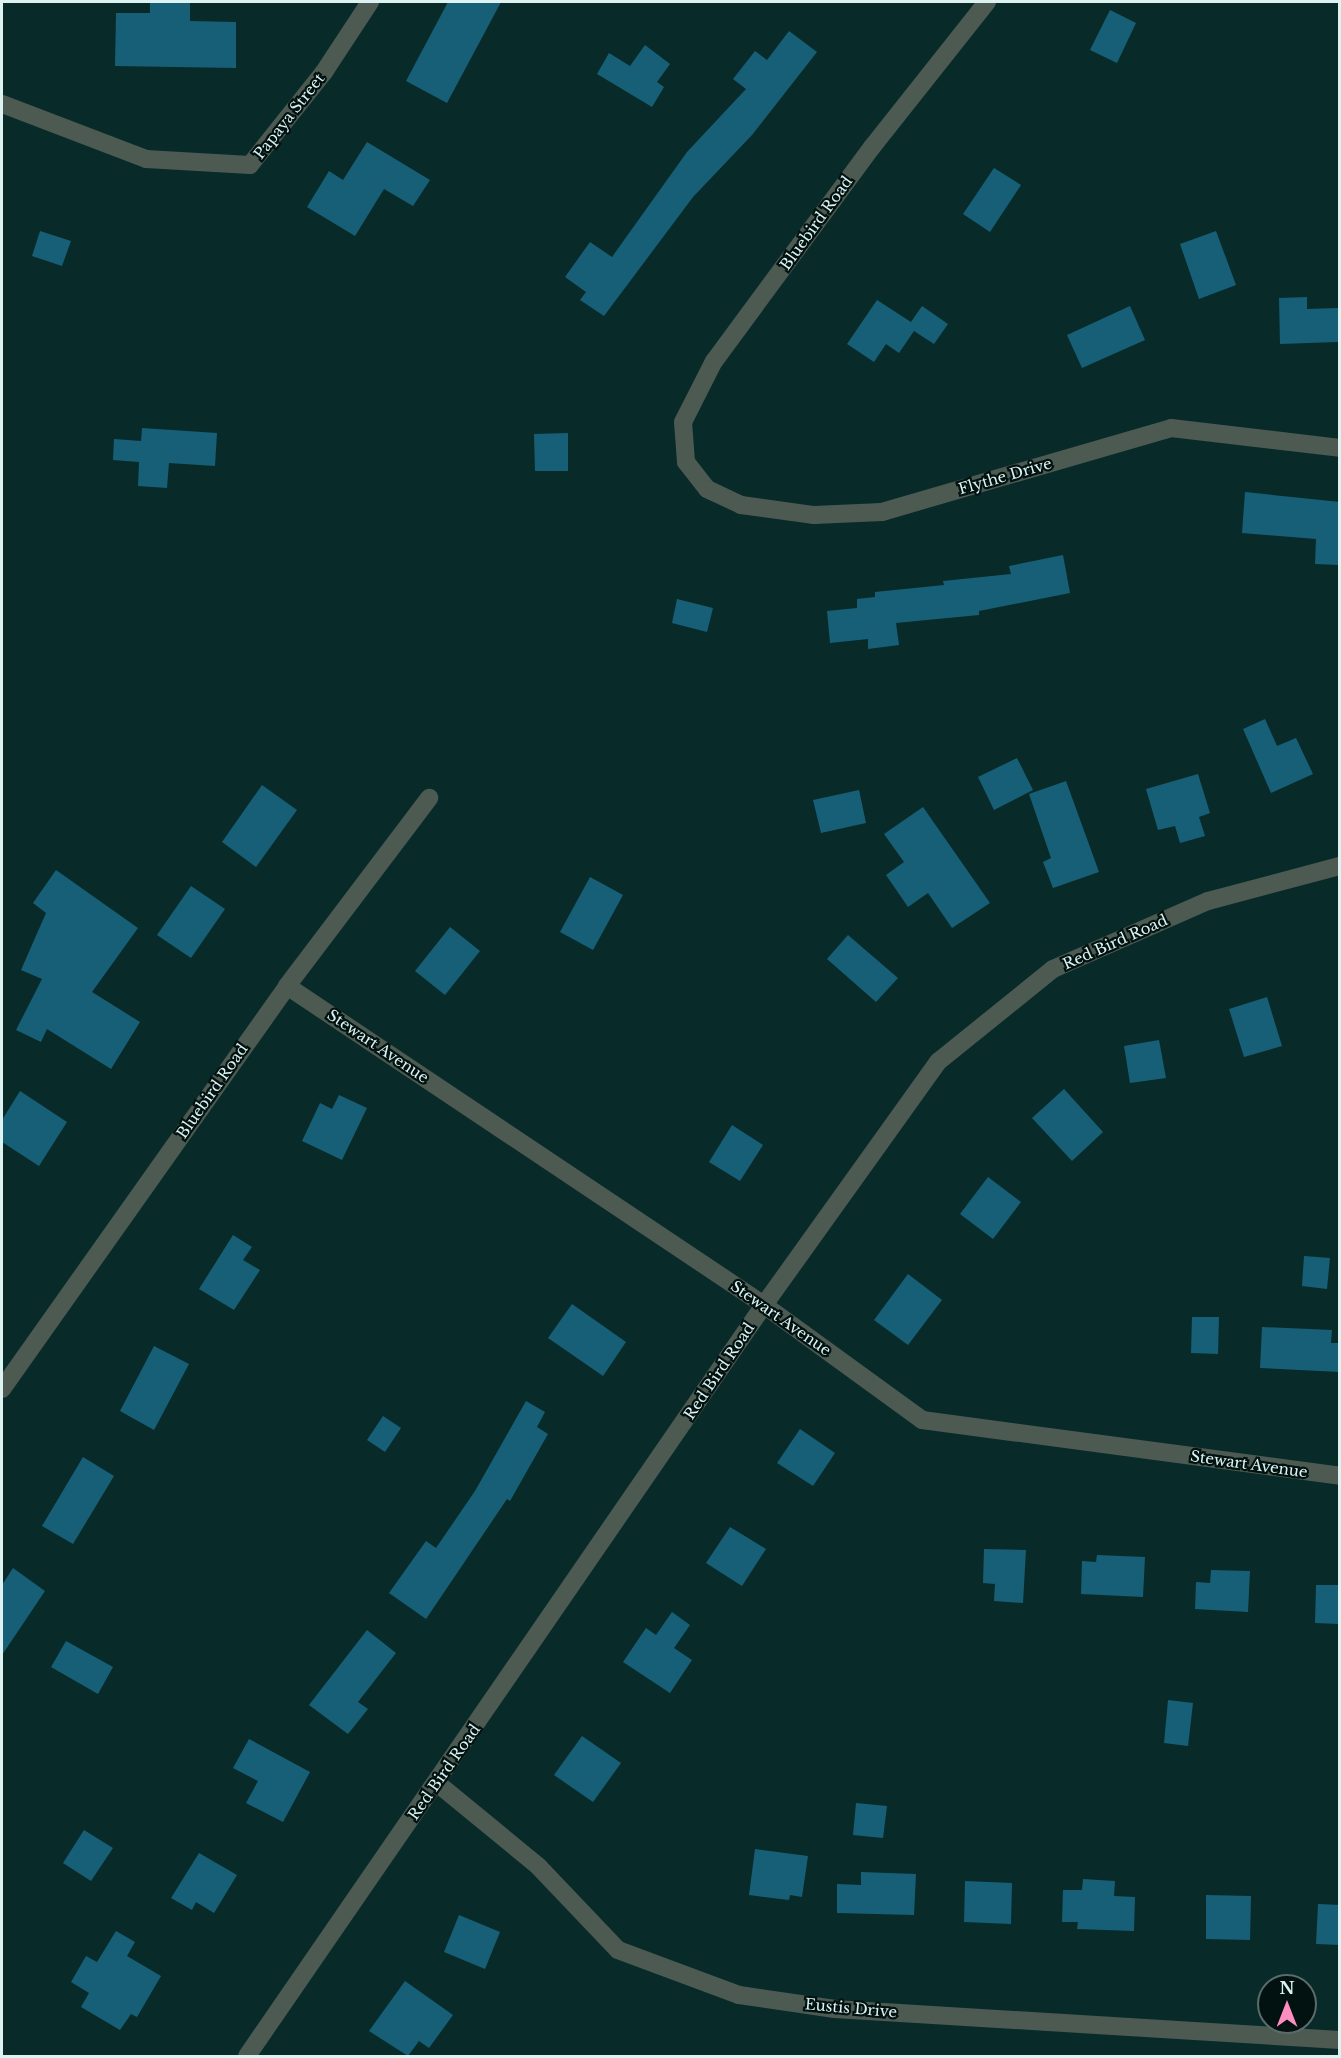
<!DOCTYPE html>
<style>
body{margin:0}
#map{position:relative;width:1341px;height:2058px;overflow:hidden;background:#082b2a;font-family:"Libre Baskerville",serif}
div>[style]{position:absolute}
.building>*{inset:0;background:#175f77}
.minor>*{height:18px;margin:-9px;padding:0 9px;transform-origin:9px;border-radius:9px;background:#4c5a52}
span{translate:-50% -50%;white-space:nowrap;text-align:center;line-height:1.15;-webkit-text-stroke:4.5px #021211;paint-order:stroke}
.street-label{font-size:15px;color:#dcf3f2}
.frame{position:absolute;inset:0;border:3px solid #dcf3f2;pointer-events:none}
.north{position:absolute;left:1257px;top:1974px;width:60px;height:60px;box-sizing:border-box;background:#021211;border:2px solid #596c6b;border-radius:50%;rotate:0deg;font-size:16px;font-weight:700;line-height:24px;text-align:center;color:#dcf3f2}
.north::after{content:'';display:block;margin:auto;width:21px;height:27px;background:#fd8ebf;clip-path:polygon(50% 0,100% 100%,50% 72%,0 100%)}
</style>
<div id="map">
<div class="building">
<div style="clip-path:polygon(150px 2px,190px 2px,190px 21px,236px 22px,236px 68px,115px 66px,116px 13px,150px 13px)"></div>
<div style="clip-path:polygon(448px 2px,501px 2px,447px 103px,406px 81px)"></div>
<div style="clip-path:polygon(1110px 10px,1136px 23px,1117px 63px,1090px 50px)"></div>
<div style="clip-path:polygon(789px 31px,817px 52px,752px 135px,693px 197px,604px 316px,580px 300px,586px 292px,565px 277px,590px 242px,612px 257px,687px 152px,746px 89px,733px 79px,755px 51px,767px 60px)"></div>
<div style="clip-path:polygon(645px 45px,670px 64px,657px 82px,664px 87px,652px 107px,597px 74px,609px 53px,630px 66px)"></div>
<div style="clip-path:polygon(367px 142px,430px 180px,413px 206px,384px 189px,355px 236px,307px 207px,329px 171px,343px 180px)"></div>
<div style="clip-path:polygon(994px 168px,1021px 185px,990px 232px,963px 214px)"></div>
<div style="clip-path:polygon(40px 231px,71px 241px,62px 266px,32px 256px)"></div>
<div style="clip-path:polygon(1216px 231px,1236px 285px,1199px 299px,1180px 244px)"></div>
<div style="clip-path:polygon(1307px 297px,1307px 309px,1338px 308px,1338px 342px,1280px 344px,1279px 298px)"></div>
<div style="clip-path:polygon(877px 300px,911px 322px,922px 306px,948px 324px,934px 344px,914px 331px,899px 353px,886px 344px,874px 362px,847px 344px)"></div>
<div style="clip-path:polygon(1130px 306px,1145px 340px,1082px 368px,1067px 335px)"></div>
<div style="clip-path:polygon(142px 428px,217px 433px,215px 466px,169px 463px,167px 488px,138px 486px,139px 462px,113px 460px,114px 439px,141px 441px)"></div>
<div style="clip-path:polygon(568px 433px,568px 471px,535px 471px,534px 434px)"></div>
<div style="clip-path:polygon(1245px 492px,1340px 502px,1340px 565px,1315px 564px,1316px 539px,1242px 533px)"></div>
<div style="clip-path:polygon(1063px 555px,1070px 593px,979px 611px,979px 615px,896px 623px,899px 645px,868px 649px,868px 639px,830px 643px,827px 611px,857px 608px,857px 599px,875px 597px,875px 592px,944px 585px,943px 581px,1011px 574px,1009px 566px)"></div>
<div style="clip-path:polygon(677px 599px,713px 608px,707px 632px,672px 623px)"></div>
<div style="clip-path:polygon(1265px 719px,1277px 746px,1296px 738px,1313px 774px,1271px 793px,1243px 729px)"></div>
<div style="clip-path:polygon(1017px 758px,1033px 790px,994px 810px,978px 777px)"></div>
<div style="clip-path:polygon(1198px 774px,1210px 813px,1199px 817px,1205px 836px,1180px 843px,1175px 826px,1158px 830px,1146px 789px)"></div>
<div style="clip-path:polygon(1066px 781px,1099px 872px,1053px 888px,1043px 862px,1051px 858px,1029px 794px)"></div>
<div style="clip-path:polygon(262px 785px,297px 810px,256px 867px,222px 842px)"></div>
<div style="clip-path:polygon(859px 790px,866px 823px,821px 833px,813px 800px)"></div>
<div style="clip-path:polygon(923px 807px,990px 903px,952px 928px,928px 893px,908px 907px,886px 875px,904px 862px,884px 834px)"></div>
<div style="clip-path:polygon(56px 870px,138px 928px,92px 992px,140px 1022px,111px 1069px,47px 1029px,41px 1042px,16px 1030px,42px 979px,21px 970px,46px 913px,33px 903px)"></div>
<div style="clip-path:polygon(590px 877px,623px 895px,593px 950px,560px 932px)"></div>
<div style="clip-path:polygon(191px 886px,225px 909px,191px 958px,157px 935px)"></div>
<div style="clip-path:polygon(450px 927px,480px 951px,445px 995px,415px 971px)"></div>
<div style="clip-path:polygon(848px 935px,898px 978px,876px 1002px,827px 959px)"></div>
<div style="clip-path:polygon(1267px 997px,1282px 1046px,1244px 1057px,1229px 1009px)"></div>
<div style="clip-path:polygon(1159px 1040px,1166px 1078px,1130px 1083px,1124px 1046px)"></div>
<div style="clip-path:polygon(1064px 1089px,1103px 1132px,1072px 1161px,1032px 1118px)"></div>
<div style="clip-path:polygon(20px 1091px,67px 1122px,39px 1166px,2px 1142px,2px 1120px)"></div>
<div style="clip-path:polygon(339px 1095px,367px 1108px,342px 1160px,302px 1141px,320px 1103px,332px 1109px)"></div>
<div style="clip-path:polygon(732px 1125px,763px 1145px,740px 1181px,709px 1162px)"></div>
<div style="clip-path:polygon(988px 1177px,1021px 1202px,993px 1239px,960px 1214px)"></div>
<div style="clip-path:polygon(233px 1235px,252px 1247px,243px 1260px,260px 1270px,234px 1310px,199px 1289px)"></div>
<div style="clip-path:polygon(1304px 1256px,1330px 1258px,1327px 1289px,1302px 1286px)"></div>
<div style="clip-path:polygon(908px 1274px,942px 1300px,908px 1345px,874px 1320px)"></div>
<div style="clip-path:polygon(572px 1304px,626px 1342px,603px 1376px,548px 1338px)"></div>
<div style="clip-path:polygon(1192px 1317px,1219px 1317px,1218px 1354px,1191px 1353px)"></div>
<div style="clip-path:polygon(1262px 1327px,1332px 1330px,1331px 1343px,1340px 1343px,1340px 1372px,1260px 1368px)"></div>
<div style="clip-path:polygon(154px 1346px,189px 1364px,154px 1430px,120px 1411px)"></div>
<div style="clip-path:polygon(526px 1401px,545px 1412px,537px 1427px,548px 1434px,510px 1501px,507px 1499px,426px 1619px,389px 1593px,426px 1541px,436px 1548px,475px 1491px)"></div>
<div style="clip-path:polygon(383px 1416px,401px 1428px,385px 1452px,367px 1440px)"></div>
<div style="clip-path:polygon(800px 1429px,835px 1453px,813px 1486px,777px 1463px)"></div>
<div style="clip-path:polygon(83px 1457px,114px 1476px,73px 1544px,42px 1526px)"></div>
<div style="clip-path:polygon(730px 1527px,766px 1549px,742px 1586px,706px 1563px)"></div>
<div style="clip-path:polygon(984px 1549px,1026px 1550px,1023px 1603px,994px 1601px,995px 1584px,983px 1583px)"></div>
<div style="clip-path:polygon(1097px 1555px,1145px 1557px,1143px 1597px,1081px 1594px,1082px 1561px,1096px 1562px)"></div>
<div style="clip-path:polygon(13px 1568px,45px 1591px,2px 1655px,2px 1585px)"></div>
<div style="clip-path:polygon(1211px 1570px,1250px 1571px,1248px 1612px,1195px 1609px,1196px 1582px,1210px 1583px)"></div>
<div style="clip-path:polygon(1316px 1585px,1340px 1585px,1340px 1624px,1315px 1623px)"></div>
<div style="clip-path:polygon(672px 1612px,690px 1625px,674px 1648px,692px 1660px,670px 1693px,623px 1662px,646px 1628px,656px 1635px)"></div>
<div style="clip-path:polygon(367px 1630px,396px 1653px,358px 1702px,368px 1709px,348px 1734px,309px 1705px)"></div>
<div style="clip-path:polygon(66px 1641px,113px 1667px,98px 1694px,51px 1667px)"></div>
<div style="clip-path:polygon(1168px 1700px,1193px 1703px,1188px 1746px,1164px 1743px)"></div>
<div style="clip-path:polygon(582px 1736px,621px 1763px,593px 1802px,554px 1775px)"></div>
<div style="clip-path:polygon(249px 1739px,310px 1772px,283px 1822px,246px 1803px,258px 1781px,233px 1768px)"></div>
<div style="clip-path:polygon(856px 1803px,887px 1806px,883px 1838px,853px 1835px)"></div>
<div style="clip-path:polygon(84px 1830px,113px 1848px,91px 1881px,63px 1863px)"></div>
<div style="clip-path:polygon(755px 1849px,808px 1856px,802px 1897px,790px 1895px,789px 1900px,749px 1895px)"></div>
<div style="clip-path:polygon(199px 1853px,237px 1875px,214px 1913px,196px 1902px,192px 1910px,171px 1898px)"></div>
<div style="clip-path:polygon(861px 1872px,916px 1874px,914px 1915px,837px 1913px,837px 1884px,861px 1885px)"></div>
<div style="clip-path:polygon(1083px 1879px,1115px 1881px,1114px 1896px,1135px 1897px,1134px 1931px,1077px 1929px,1078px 1922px,1062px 1922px,1063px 1890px,1082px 1890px)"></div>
<div style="clip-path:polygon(965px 1881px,1012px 1883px,1011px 1924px,964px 1922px)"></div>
<div style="clip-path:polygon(1206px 1895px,1251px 1896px,1250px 1940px,1206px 1939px)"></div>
<div style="clip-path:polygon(1318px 1904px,1340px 1905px,1340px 1945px,1316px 1944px)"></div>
<div style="clip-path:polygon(459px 1915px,500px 1932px,485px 1969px,444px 1952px)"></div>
<div style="clip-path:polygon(116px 1931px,135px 1942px,127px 1956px,161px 1976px,137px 2017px,131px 2014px,120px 2030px,81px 2007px,89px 1993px,71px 1982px,86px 1956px,97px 1962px)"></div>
<div style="clip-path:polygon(405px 1981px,453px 2015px,429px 2048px,419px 2041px,408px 2056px,369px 2031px)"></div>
</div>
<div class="minor">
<div style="left:987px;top:2px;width:185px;rotate:128.4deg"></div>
<div style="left:872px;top:147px;width:266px;rotate:126.4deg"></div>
<div style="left:714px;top:361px;width:68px;rotate:116.9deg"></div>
<div style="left:683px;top:422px;width:40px;rotate:85.7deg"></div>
<div style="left:686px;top:462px;width:34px;rotate:52deg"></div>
<div style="left:707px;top:489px;width:38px;rotate:25deg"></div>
<div style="left:741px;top:505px;width:74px;rotate:7.8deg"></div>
<div style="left:814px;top:515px;width:68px;rotate:-2.5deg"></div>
<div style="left:882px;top:512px;width:301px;rotate:-16.2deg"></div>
<div style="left:1171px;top:428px;width:170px;rotate:6.7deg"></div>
<div style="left:2px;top:104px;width:154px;rotate:20.9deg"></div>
<div style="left:146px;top:159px;width:104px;rotate:3.3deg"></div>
<div style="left:250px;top:165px;width:119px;rotate:-51.5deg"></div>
<div style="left:324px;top:72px;width:84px;rotate:-56.7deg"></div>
<div style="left:287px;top:986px;width:574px;rotate:33.77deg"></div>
<div style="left:764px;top:1305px;width:195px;rotate:36deg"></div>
<div style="left:922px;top:1420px;width:422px;rotate:7.6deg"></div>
<div style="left:2px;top:1389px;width:494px;rotate:-54.7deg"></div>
<div style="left:287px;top:986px;width:236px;rotate:-52.9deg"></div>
<div style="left:437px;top:1783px;width:131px;rotate:39.4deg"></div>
<div style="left:538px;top:1866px;width:116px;rotate:46.4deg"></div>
<div style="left:618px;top:1950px;width:129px;rotate:20.4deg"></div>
<div style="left:739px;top:1995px;width:97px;rotate:8.3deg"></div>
<div style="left:835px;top:2009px;width:506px;rotate:3.51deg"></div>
<div style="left:247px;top:2056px;width:912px;rotate:-55.46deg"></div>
<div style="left:764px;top:1305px;width:300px;rotate:-54.4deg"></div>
<div style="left:939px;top:1061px;width:146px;rotate:-38.9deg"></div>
<div style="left:1053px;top:969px;width:169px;rotate:-23.7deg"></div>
<div style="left:1208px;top:901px;width:137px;rotate:-14.9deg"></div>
</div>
<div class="street-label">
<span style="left:289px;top:116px;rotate:-52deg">Papaya Street</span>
<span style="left:816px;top:223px;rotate:-54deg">Bluebird Road</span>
<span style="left:1005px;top:476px;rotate:-16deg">Flythe Drive</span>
<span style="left:1115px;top:942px;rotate:-24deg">Red Bird Road</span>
<span style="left:378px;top:1046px;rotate:34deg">Stewart Avenue</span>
<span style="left:212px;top:1091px;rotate:-55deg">Bluebird Road</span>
<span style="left:781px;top:1318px;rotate:35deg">Stewart Avenue</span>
<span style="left:719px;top:1371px;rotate:-56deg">Red Bird Road</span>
<span style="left:1249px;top:1464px;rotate:8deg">Stewart Avenue</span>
<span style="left:444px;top:1772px;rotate:-55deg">Red Bird Road</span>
<span style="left:851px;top:2008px;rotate:5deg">Eustis Drive</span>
</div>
<div class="frame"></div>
<div class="north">N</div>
</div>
